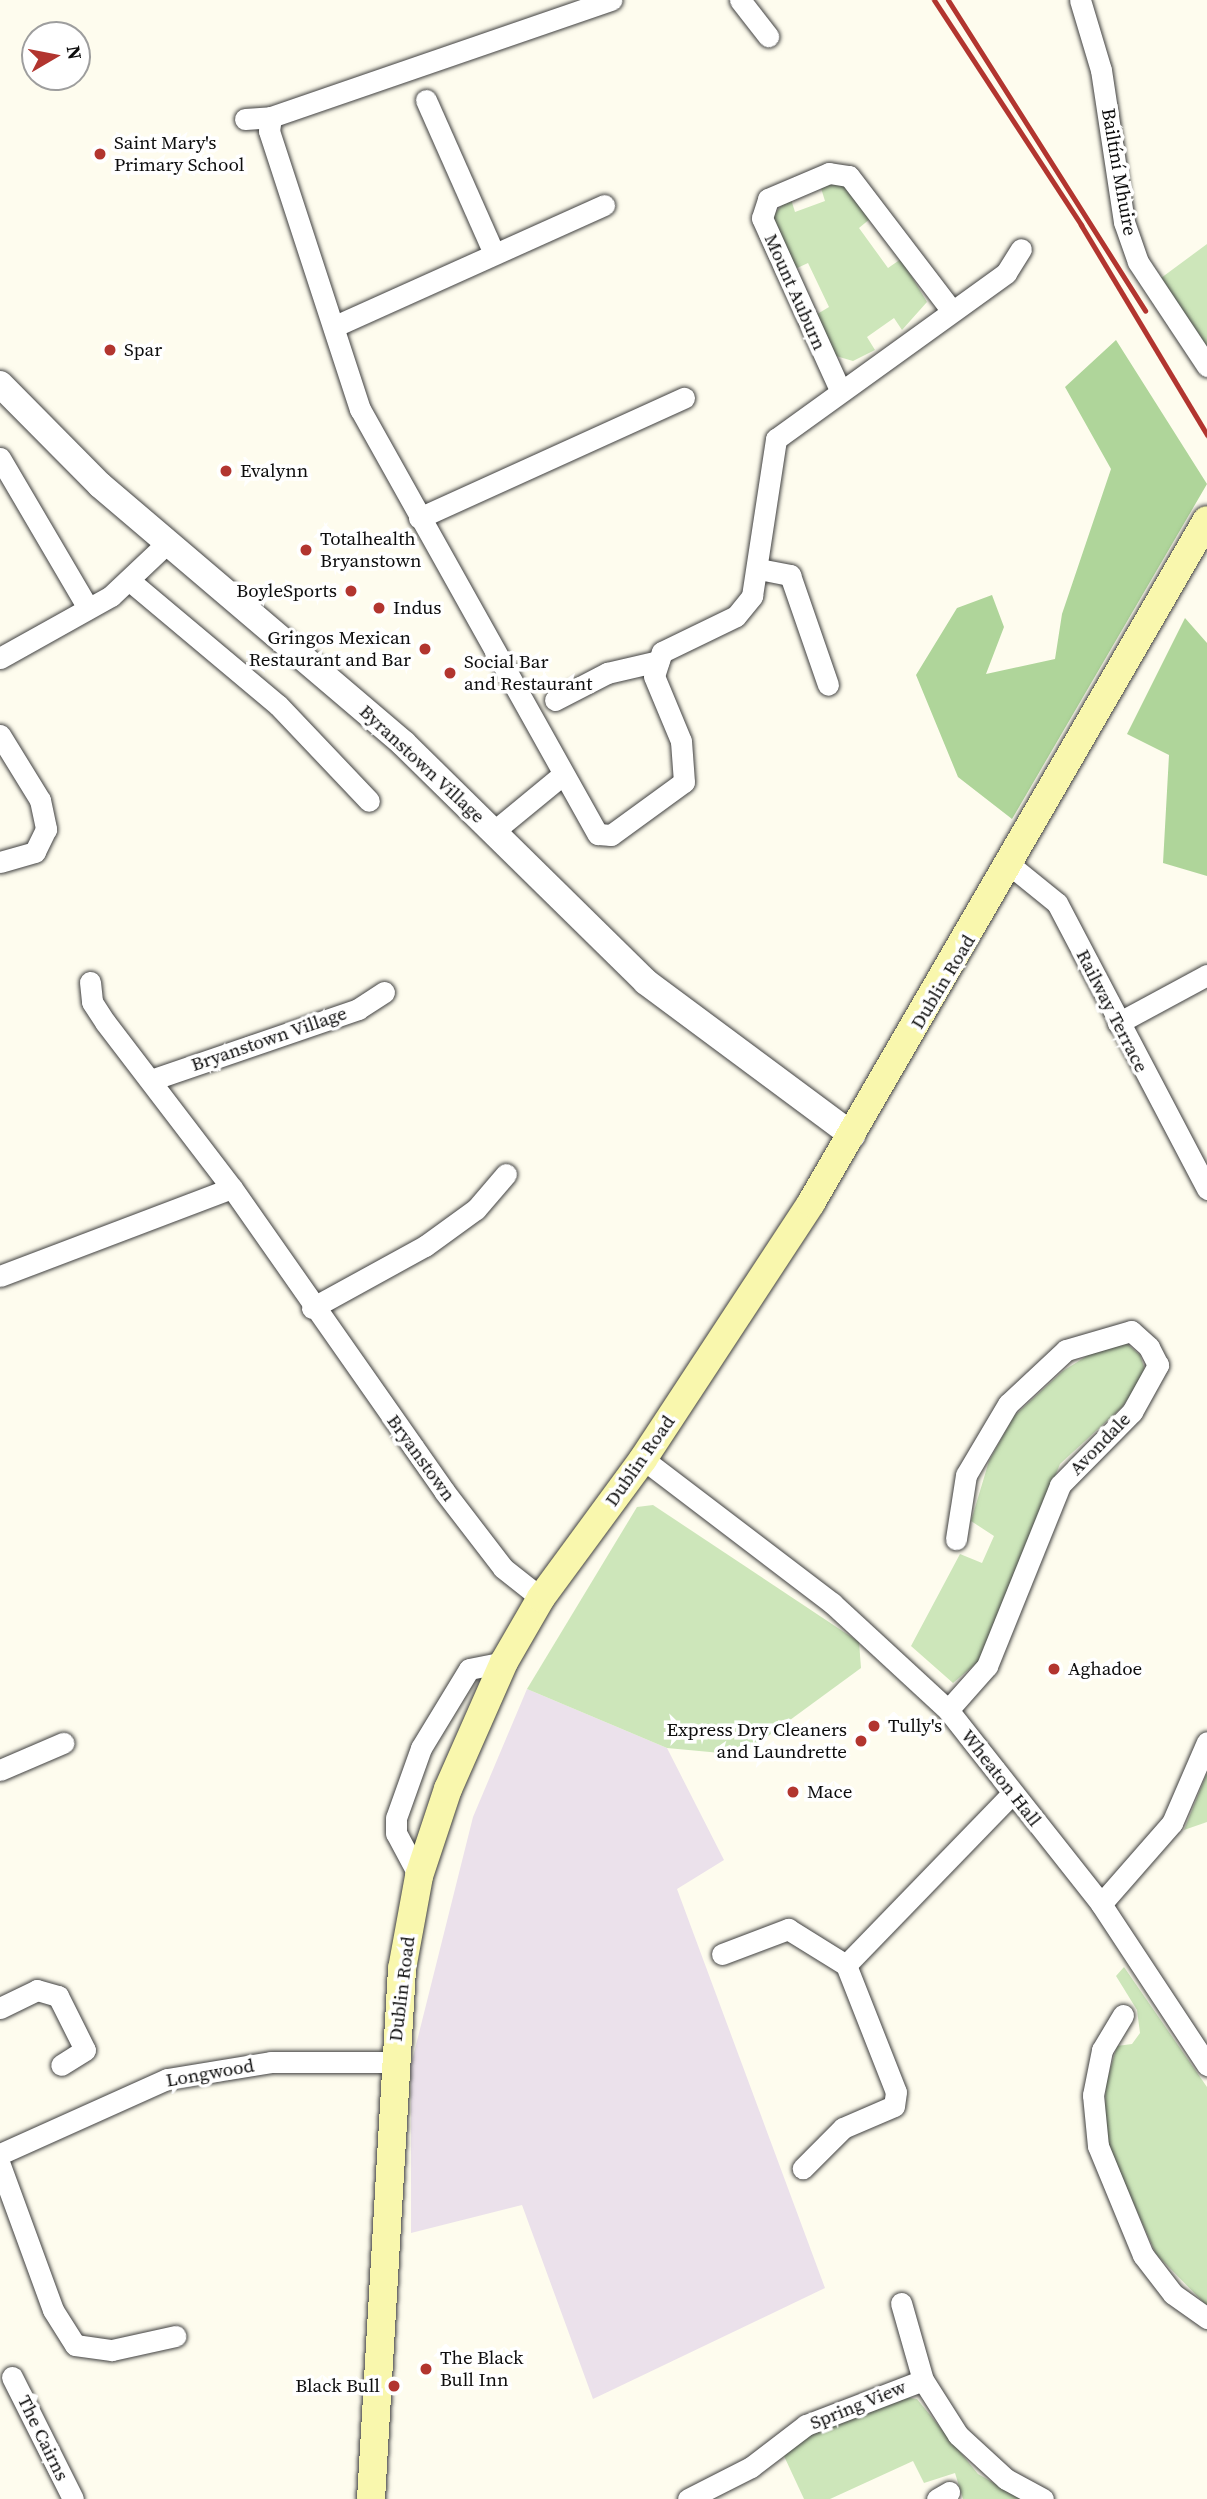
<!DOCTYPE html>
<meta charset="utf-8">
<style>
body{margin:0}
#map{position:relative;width:1207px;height:2499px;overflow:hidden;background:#fefcee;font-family:"Source Serif 4",serif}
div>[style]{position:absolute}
.industrial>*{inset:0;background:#ebe1eb}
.green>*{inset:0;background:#cde6ba}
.forest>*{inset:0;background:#afd59a}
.roads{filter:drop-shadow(0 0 2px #404040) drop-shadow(0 0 2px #404040)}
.minor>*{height:21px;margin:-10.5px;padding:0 10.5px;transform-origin:10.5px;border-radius:10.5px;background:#fff}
.tertiary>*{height:26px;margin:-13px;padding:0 13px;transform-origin:13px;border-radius:13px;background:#fff}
.secondary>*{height:28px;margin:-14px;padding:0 14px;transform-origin:14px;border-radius:14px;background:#f9f7ad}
.rail>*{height:5px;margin:-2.5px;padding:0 2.5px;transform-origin:2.5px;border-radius:2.5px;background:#b2352f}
.dots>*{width:19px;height:19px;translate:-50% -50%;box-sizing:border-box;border:4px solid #fff;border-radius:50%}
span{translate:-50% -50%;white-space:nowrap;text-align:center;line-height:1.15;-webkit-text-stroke:7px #fff;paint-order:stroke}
.poi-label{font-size:19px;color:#0d0d0d}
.left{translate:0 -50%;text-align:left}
.right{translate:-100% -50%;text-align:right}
.street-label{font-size:19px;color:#0d0d0d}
.north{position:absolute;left:21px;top:21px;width:70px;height:70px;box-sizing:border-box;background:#fff;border:2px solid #9e9e9e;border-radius:50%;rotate:80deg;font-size:19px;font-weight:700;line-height:28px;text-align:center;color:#0d0d0d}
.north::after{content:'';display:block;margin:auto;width:24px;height:32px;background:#b2352f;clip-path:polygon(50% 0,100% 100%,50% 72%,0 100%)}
</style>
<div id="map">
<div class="industrial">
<div style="clip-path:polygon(527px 1689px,667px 1748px,724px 1860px,677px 1889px,825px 2288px,593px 2399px,522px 2205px,411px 2233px,411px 2065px,473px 1817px)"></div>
</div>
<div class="green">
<div style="clip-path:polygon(845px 184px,871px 218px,859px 228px,888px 268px,901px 259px,927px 302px,902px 330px,894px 318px,867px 337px,875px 350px,853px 361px,836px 356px,814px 316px,829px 307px,808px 263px,793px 270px,771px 218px,790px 196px,795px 212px,825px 201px,820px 185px)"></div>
<div style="clip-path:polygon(1207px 244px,1207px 349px,1161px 278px)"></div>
<div style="clip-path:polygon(1126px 1343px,1140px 1355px,1146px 1373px,1122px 1407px,1060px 1464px,979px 1661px,953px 1683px,911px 1646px,960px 1554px,982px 1563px,994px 1536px,971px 1521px,989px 1461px,1014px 1416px,1063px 1371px,1101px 1347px)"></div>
<div style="clip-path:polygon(653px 1505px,859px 1642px,861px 1668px,742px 1755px,667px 1748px,527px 1689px,637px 1507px)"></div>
<div style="clip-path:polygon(1207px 1773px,1207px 1822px,1184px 1830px)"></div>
<div style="clip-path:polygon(1124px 1967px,1207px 2087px,1207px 2306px,1156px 2254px,1104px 2136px,1106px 2084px,1117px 2046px,1132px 2044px,1140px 2033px,1137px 2010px,1116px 1976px)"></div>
<div style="clip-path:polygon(898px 2396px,917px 2399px,978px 2474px,1022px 2499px,963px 2499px,955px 2473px,924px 2483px,913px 2461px,830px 2499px,804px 2499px,784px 2456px,805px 2438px)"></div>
</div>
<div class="forest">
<div style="clip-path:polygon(1116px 340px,1207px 484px,1012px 819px,958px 777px,916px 675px,957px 608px,992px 595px,1004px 627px,986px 674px,1055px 659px,1062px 614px,1111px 469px,1065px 387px)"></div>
<div style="clip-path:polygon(1185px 618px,1207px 643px,1207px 876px,1163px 863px,1169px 755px,1127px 734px)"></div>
</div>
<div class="roads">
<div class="minor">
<div style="left:740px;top:0;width:46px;rotate:52.1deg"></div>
<div style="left:1080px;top:0;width:73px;rotate:73.3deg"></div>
<div style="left:1101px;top:70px;width:154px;rotate:81.4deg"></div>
<div style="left:1124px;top:222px;width:42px;rotate:70.7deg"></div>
<div style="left:1138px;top:262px;width:125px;rotate:56.4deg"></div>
<div style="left:426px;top:100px;width:165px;rotate:66.1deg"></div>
<div style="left:271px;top:117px;width:14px;rotate:98deg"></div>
<div style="left:269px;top:131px;width:293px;rotate:71.9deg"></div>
<div style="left:360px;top:409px;width:487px;rotate:60.8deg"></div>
<div style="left:598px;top:834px;width:13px;rotate:4deg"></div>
<div style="left:611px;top:835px;width:90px;rotate:-36deg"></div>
<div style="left:684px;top:782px;width:41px;rotate:-94.2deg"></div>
<div style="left:681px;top:741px;width:70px;rotate:-112.6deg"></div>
<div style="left:654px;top:676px;width:25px;rotate:-72deg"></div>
<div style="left:662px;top:652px;width:82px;rotate:-25.9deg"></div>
<div style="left:736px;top:616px;width:26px;rotate:-51deg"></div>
<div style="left:752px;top:596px;width:159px;rotate:-81.3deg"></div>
<div style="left:776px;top:439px;width:284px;rotate:-35.8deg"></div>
<div style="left:1006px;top:273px;width:28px;rotate:-58deg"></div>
<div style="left:245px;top:119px;width:26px;rotate:-4deg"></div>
<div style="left:271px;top:117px;width:360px;rotate:-19deg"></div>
<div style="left:335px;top:326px;width:295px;rotate:-24.2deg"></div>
<div style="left:840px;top:390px;width:189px;rotate:-114.4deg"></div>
<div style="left:762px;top:218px;width:20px;rotate:-72deg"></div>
<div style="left:768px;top:199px;width:66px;rotate:-23.1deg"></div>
<div style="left:829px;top:173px;width:20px;rotate:9deg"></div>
<div style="left:849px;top:176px;width:170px;rotate:52.7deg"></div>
<div style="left:0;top:458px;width:174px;rotate:59.6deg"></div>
<div style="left:419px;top:518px;width:291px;rotate:-24.4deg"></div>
<div style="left:759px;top:569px;width:32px;rotate:11deg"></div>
<div style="left:790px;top:575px;width:116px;rotate:70.9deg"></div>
<div style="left:130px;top:581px;width:193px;rotate:40deg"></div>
<div style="left:278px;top:705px;width:132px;rotate:46.5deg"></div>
<div style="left:0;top:658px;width:127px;rotate:-29.2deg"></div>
<div style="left:111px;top:596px;width:77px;rotate:-43.4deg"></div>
<div style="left:555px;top:700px;width:59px;rotate:-27.4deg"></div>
<div style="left:607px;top:673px;width:53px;rotate:-13deg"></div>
<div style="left:0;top:735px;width:76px;rotate:58.4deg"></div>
<div style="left:40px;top:800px;width:30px;rotate:78deg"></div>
<div style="left:46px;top:829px;width:25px;rotate:116deg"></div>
<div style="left:35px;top:852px;width:36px;rotate:164deg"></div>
<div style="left:493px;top:832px;width:88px;rotate:-39.5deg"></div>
<div style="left:1010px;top:865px;width:60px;rotate:39deg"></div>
<div style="left:1057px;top:903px;width:323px;rotate:62.3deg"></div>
<div style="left:90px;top:982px;width:20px;rotate:84deg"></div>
<div style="left:92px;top:1002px;width:24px;rotate:57deg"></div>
<div style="left:105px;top:1022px;width:209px;rotate:52.6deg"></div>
<div style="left:232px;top:1188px;width:370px;rotate:55deg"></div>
<div style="left:444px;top:1491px;width:97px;rotate:52.5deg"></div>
<div style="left:503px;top:1568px;width:48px;rotate:38.3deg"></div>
<div style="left:1118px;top:1023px;width:101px;rotate:-28.3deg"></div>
<div style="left:151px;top:1080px;width:219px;rotate:-18.9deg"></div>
<div style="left:358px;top:1009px;width:31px;rotate:-33deg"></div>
<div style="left:0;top:1276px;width:248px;rotate:-20.8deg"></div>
<div style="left:312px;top:1308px;width:129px;rotate:-28.8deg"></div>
<div style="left:425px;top:1246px;width:63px;rotate:-36deg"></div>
<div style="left:476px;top:1209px;width:46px;rotate:-49.4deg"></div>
<div style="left:643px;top:1459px;width:238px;rotate:37.3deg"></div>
<div style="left:832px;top:1603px;width:158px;rotate:42.7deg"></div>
<div style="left:948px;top:1710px;width:247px;rotate:51.7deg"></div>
<div style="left:1101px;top:1904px;width:193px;rotate:56.6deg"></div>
<div style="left:948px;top:1710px;width:59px;rotate:-48.4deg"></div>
<div style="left:987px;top:1666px;width:195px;rotate:-68deg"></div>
<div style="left:1060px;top:1485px;width:103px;rotate:-45.4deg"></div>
<div style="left:1132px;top:1412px;width:54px;rotate:-61deg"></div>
<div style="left:1158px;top:1365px;width:20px;rotate:-117deg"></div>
<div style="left:1149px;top:1347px;width:24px;rotate:-138deg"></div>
<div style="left:1131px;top:1331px;width:68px;rotate:163.7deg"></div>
<div style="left:1066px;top:1350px;width:79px;rotate:137deg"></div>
<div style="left:1008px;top:1404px;width:82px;rotate:120.6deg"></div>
<div style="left:966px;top:1475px;width:65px;rotate:98.9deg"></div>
<div style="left:0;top:1770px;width:69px;rotate:-23.2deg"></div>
<div style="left:419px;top:1876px;width:49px;rotate:-118.1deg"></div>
<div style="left:396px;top:1833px;width:15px;rotate:-90deg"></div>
<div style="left:396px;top:1818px;width:74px;rotate:-70.3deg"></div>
<div style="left:421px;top:1748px;width:92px;rotate:-58.7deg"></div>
<div style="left:469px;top:1669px;width:36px;rotate:-11deg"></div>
<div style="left:1101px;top:1904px;width:108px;rotate:-48.8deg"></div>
<div style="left:1172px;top:1823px;width:88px;rotate:-66.6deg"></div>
<div style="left:722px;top:1954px;width:71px;rotate:-20.7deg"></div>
<div style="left:788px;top:1929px;width:68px;rotate:31.8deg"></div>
<div style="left:846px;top:1965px;width:136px;rotate:68.5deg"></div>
<div style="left:896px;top:2092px;width:14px;rotate:98deg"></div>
<div style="left:894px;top:2106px;width:56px;rotate:156.7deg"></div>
<div style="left:843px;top:2128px;width:57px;rotate:135deg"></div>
<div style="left:846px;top:1965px;width:238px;rotate:-45.9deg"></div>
<div style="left:0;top:2008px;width:41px;rotate:-25.9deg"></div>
<div style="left:37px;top:1990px;width:22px;rotate:16deg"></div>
<div style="left:58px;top:1996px;width:60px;rotate:63.4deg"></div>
<div style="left:85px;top:2050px;width:28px;rotate:148deg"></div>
<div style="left:1123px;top:2015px;width:41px;rotate:121deg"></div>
<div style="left:1102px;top:2050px;width:46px;rotate:101.3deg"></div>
<div style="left:1093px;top:2095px;width:51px;rotate:84.4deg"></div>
<div style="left:1098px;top:2146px;width:118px;rotate:67.6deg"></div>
<div style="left:1143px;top:2255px;width:49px;rotate:52.4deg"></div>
<div style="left:1173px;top:2294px;width:42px;rotate:35.2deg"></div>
<div style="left:0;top:2154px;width:183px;rotate:-24.2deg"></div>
<div style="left:167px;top:2079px;width:105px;rotate:-9.3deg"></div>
<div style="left:271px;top:2062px;width:122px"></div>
<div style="left:0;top:2165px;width:154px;rotate:69.9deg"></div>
<div style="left:53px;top:2310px;width:41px;rotate:57.8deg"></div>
<div style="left:75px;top:2345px;width:37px;rotate:8deg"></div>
<div style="left:112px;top:2350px;width:65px;rotate:-12.5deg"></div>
<div style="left:901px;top:2303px;width:80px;rotate:74.1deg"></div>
<div style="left:923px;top:2380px;width:65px;rotate:57.5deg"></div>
<div style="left:958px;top:2435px;width:65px;rotate:42.5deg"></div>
<div style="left:1006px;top:2479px;width:42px;rotate:28.4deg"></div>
<div style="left:12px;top:2377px;width:136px;rotate:63.4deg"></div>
<div style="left:688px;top:2499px;width:71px;rotate:-26.9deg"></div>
<div style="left:751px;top:2467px;width:69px;rotate:-37.4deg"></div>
<div style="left:806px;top:2425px;width:125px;rotate:-21deg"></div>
<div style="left:937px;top:2499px;width:14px;rotate:-30deg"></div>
</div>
<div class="tertiary">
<div style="left:0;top:384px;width:142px;rotate:45.3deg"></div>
<div style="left:100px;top:485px;width:399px;rotate:40.4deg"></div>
<div style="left:404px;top:744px;width:339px;rotate:44.5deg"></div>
<div style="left:646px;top:982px;width:257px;rotate:36.6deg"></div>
</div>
<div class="secondary">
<div style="left:371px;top:2499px;width:531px;rotate:-86.65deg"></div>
<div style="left:402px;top:1969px;width:95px;rotate:-79.6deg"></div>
<div style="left:419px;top:1876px;width:92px;rotate:-71.6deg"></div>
<div style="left:448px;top:1789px;width:139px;rotate:-66.2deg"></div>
<div style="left:504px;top:1662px;width:74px;rotate:-60deg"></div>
<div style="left:541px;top:1598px;width:172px;rotate:-53.7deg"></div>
<div style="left:643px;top:1459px;width:306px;rotate:-56.7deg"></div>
<div style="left:811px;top:1203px;width:789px;rotate:-59.9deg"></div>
</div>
</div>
<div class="rail">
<div style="left:934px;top:0;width:269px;rotate:56.8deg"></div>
<div style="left:1081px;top:225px;width:245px;rotate:59deg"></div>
<div style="left:948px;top:0;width:368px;rotate:57.6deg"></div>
</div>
<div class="dots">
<div style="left:100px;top:154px;background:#b2352f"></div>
<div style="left:110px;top:350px;background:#b2352f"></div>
<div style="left:226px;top:471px;background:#b2352f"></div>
<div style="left:306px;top:550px;background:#b2352f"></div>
<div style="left:351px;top:591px;background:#b2352f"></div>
<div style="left:379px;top:608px;background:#b2352f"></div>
<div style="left:425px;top:649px;background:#b2352f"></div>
<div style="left:450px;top:673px;background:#b2352f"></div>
<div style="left:1054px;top:1669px;background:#b2352f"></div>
<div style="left:874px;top:1726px;background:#b2352f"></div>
<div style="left:861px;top:1741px;background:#b2352f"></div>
<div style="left:793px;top:1792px;background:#b2352f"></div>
<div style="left:426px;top:2369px;background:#b2352f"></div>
<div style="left:394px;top:2386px;background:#b2352f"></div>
</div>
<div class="poi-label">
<span class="left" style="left:114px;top:154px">Saint Mary's<br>Primary School</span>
<span class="left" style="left:124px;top:350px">Spar</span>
<span class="left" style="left:240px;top:471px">Evalynn</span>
<span class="left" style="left:320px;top:550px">Totalhealth<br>Bryanstown</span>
<span class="right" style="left:337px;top:591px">BoyleSports</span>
<span class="left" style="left:393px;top:608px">Indus</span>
<span class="right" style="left:411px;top:649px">Gringos Mexican<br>Restaurant and Bar</span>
<span class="left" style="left:464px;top:673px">Social Bar<br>and Restaurant</span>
<span class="left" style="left:1068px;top:1669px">Aghadoe</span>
<span class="left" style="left:888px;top:1726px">Tully's</span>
<span class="right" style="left:847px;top:1741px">Express Dry Cleaners<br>and Laundrette</span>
<span class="left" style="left:807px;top:1792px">Mace</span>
<span class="left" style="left:440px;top:2369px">The Black<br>Bull Inn</span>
<span class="right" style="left:380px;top:2386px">Black Bull</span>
</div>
<div class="street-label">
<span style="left:1119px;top:172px;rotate:80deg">Bailtíní Mhuire</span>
<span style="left:795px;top:292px;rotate:66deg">Mount Auburn</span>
<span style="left:422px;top:764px;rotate:43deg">Byranstown Village</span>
<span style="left:943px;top:982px;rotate:-59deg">Dublin Road</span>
<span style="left:1112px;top:1011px;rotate:63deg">Railway Terrace</span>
<span style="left:269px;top:1039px;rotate:-19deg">Bryanstown Village</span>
<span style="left:1100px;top:1444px;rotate:-46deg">Avondale</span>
<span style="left:421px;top:1458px;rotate:54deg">Bryanstown</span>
<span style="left:640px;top:1461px;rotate:-55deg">Dublin Road</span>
<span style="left:1001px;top:1778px;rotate:52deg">Wheaton Hall</span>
<span style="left:402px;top:1989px;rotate:-83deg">Dublin Road</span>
<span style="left:210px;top:2073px;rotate:-10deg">Longwood</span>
<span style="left:858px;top:2405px;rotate:-22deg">Spring View</span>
<span style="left:43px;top:2438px;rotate:64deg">The Cairns</span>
</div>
<div class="north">N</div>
</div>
